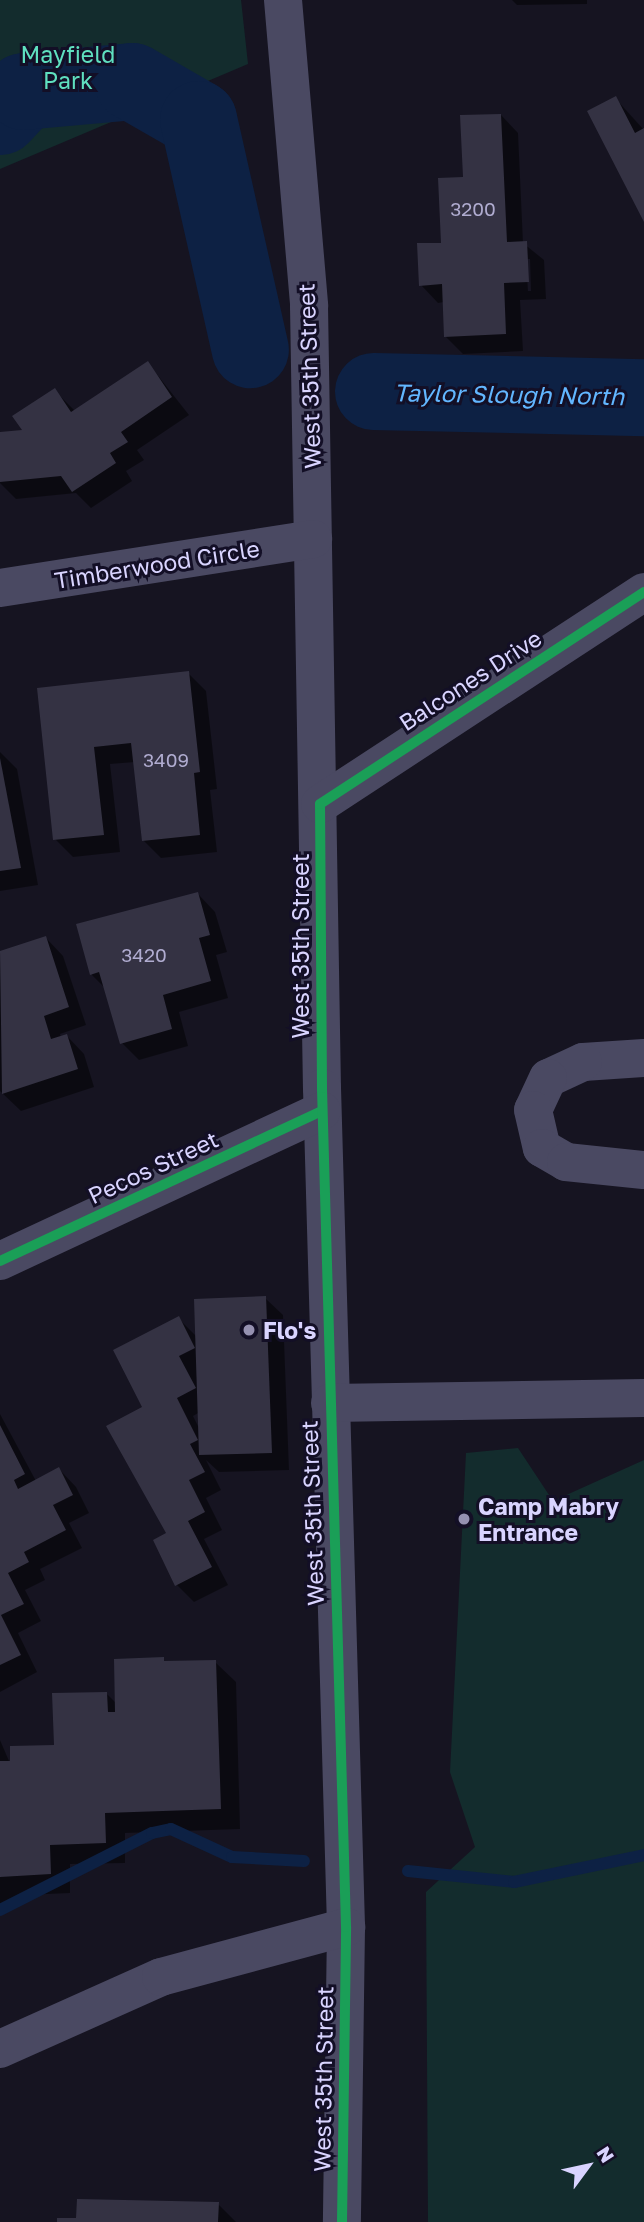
<!DOCTYPE html>
<style>
body{margin:0}
#map{position:relative;width:644px;height:2222px;overflow:hidden;background:#161421;font-family:"Golos Text",sans-serif}
div>[style]{position:absolute}
.green>*{inset:0;background:#132c2d}
.shadow>*{inset:0;background:#0007}
.stream>*{height:12px;margin:-6px;padding:0 6px;transform-origin:6px;border-radius:6px;background:#0d2144}
.river>*{height:77px;margin:-38.5px;padding:0 38.5px;transform-origin:38.5px;border-radius:38.5px;background:#0d2144}
.building>*{inset:0;background:#343243}
.minor>*{height:38px;margin:-19px;padding:0 19px;transform-origin:19px;border-radius:19px;background:#4a4962}
.cycleway>*{height:10px;margin:-5px;padding:0 5px;transform-origin:5px;border-radius:5px;background:#1a9f57}
.dots>*{width:19px;height:19px;translate:-50% -50%;box-sizing:border-box;border:4px solid #130f26;border-radius:50%}
span{translate:-50% -50%;white-space:nowrap;text-align:center;line-height:1.15;-webkit-text-stroke:6px #130f26;paint-order:stroke}
.number-label{font-size:19px;color:#b0acd0}
.number-label span{-webkit-text-stroke-width:0}
.park-label{font-size:23px;color:#5fe0c0}
.street-label{font-size:23px;color:#d9d4ff}
.poi-label{font-size:23px;color:#d9d4ff;font-weight:700}
.left{translate:0 -50%;text-align:left}
.water-label{font-size:24px;color:#62b6ff;font-style:italic}
.north{position:absolute;left:553px;top:2131px;width:70px;height:70px;-webkit-text-stroke:5px #130f26;paint-order:stroke;rotate:57deg;font-size:19px;font-weight:700;line-height:28px;text-align:center;color:#d9d4ff}
.north::after{content:'';display:block;margin:auto;width:24px;height:32px;background:#d9d4ff;clip-path:polygon(50% 0,100% 100%,50% 72%,0 100%)}
</style>
<div id="map">
<div class="green">
<div style="clip-path:polygon(0 0,241px 0,248px 64px,0 169px)"></div>
<div style="clip-path:polygon(518px 1448px,553px 1501px,644px 1460px,644px 2222px,428px 2222px,426px 1892px,475px 1847px,450px 1772px,466px 1453px)"></div>
</div>
<div class="shadow">
<div style="clip-path:polygon(512px 0,587px 0,587px 4px,517px 5px)"></div>
<div style="clip-path:polygon(615px 98px,644px 130px,644px 218px)"></div>
<div style="clip-path:polygon(evenodd,501px 115px,518px 133px,523px 243px,544px 260px,546px 299px,520px 300px,523px 351px,463px 354px,446px 337px,444px 302px,438px 303px,421px 285px,443px 244px,465px 178px,501px 115px,526px 259px,530px 259px,531px 291px,528px 291px,526px 259px)"></div>
<div style="clip-path:polygon(148px 363px,189px 415px,137px 450px,144px 460px,126px 471px,132px 481px,91px 508px,76px 493px,16px 499px,0 483px,0 434px,25px 431px,55px 391px,75px 411px)"></div>
<div style="clip-path:polygon(188px 673px,206px 691px,217px 789px,210px 790px,217px 852px,161px 858px,143px 840px,135px 762px,110px 764px,120px 852px,73px 857px,55px 839px,39px 690px)"></div>
<div style="clip-path:polygon(0 752px,17px 769px,38px 885px,0 891px)"></div>
<div style="clip-path:polygon(198px 894px,215px 912px,227px 952px,216px 955px,228px 998px,179px 1012px,188px 1046px,139px 1060px,122px 1043px,106px 989px,92px 975px,78px 926px)"></div>
<div style="clip-path:polygon(46px 938px,63px 956px,86px 1025px,60px 1034px,61px 1038px,67px 1036px,84px 1054px,94px 1087px,21px 1111px,0 1091px,0 953px)"></div>
<div style="clip-path:polygon(evenodd,265px 1298px,283px 1315px,289px 1470px,219px 1472px,206px 1460px,221px 1490px,206px 1498px,222px 1530px,204px 1539px,228px 1585px,194px 1602px,177px 1585px,144px 1408px,179px 1319px,197px 1337px,265px 1298px,200px 1412px,200px 1430px,193px 1416px,200px 1412px)"></div>
<div style="clip-path:polygon(0 1414px,36px 1481px,59px 1469px,76px 1487px,89px 1513px,69px 1523px,82px 1548px,40px 1569px,45px 1580px,25px 1590px,41px 1621px,18px 1633px,37px 1672px,0 1692px)"></div>
<div style="clip-path:polygon(215px 1662px,236px 1682px,240px 1829px,125px 1833px,125px 1863px,70px 1864px,70px 1893px,25px 1895px,0 1905px,0 1740px,12px 1768px,56px 1746px,106px 1693px,117px 1704px)"></div>
<div style="clip-path:polygon(218px 2204px,236px 2222px,58px 2222px)"></div>
</div>
<div class="stream">
<div style="left:408px;top:1871px;width:107px;rotate:5.9deg"></div>
<div style="left:514px;top:1882px;width:133px;rotate:-11.7deg"></div>
<div style="left:0;top:1910px;width:170px;rotate:-26.9deg"></div>
<div style="left:152px;top:1833px;width:19px;rotate:-12deg"></div>
<div style="left:171px;top:1829px;width:67px;rotate:24.7deg"></div>
<div style="left:232px;top:1857px;width:72px;rotate:3.2deg"></div>
</div>
<div class="river">
<div style="left:0;top:116px;width:34px;rotate:-47deg"></div>
<div style="left:23px;top:91px;width:109px;rotate:-5.2deg"></div>
<div style="left:132px;top:81px;width:76px;rotate:29.9deg"></div>
<div style="left:198px;top:119px;width:236px;rotate:77.3deg"></div>
<div style="left:373px;top:391px;width:271px;rotate:1.3deg"></div>
</div>
<div class="building">
<div style="clip-path:polygon(616px 96px,635px 133px,644px 128px,644px 222px,587px 111px)"></div>
<div style="clip-path:polygon(501px 114px,507px 242px,527px 241px,529px 282px,504px 283px,506px 334px,444px 337px,442px 284px,419px 286px,417px 243px,441px 243px,438px 178px,463px 177px,460px 115px)"></div>
<div style="clip-path:polygon(148px 361px,172px 397px,121px 432px,128px 442px,110px 453px,116px 463px,72px 492px,61px 476px,0 482px,0 432px,22px 430px,12px 416px,55px 388px,71px 412px)"></div>
<div style="clip-path:polygon(189px 671px,200px 772px,194px 773px,200px 835px,142px 841px,131px 743px,94px 747px,104px 835px,53px 840px,37px 688px)"></div>
<div style="clip-path:polygon(0 758px,21px 868px,0 871px)"></div>
<div style="clip-path:polygon(198px 892px,210px 935px,199px 938px,211px 981px,163px 995px,172px 1029px,120px 1044px,99px 972px,90px 975px,76px 924px)"></div>
<div style="clip-path:polygon(46px 936px,69px 1007px,44px 1016px,51px 1039px,67px 1034px,78px 1069px,2px 1094px,0 951px)"></div>
<div style="clip-path:polygon(266px 1296px,272px 1453px,199px 1455px,194px 1299px)"></div>
<div style="clip-path:polygon(179px 1316px,195px 1348px,179px 1356px,196px 1388px,177px 1398px,198px 1440px,190px 1444px,205px 1472px,189px 1480px,205px 1512px,188px 1521px,212px 1567px,175px 1586px,153px 1540px,166px 1533px,106px 1426px,142px 1407px,113px 1350px)"></div>
<div style="clip-path:polygon(0 1425px,25px 1474px,14px 1480px,18px 1489px,59px 1467px,73px 1495px,53px 1505px,66px 1530px,24px 1552px,29px 1562px,8px 1573px,24px 1604px,1px 1615px,21px 1655px,0 1665px)"></div>
<div style="clip-path:polygon(164px 1657px,164px 1661px,216px 1660px,221px 1809px,105px 1813px,106px 1843px,50px 1845px,51px 1874px,0 1877px,0 1761px,10px 1761px,10px 1746px,54px 1745px,52px 1693px,107px 1692px,108px 1712px,115px 1712px,114px 1659px)"></div>
<div style="clip-path:polygon(77px 2199px,219px 2202px,218px 2222px,57px 2222px,57px 2218px,76px 2218px)"></div>
</div>
<div class="minor">
<div style="left:283px;top:0;width:307px;rotate:85.1deg"></div>
<div style="left:309px;top:306px;width:782px;rotate:89.05deg"></div>
<div style="left:322px;top:1088px;width:839px;rotate:88.36deg"></div>
<div style="left:346px;top:1927px;width:295px;rotate:90.8deg"></div>
<div style="left:0;top:588px;width:317px;rotate:-8.9deg"></div>
<div style="left:320px;top:804px;width:387px;rotate:-33.2deg"></div>
<div style="left:644px;top:1058px;width:61px;rotate:176.2deg"></div>
<div style="left:583px;top:1062px;width:38px;rotate:155deg"></div>
<div style="left:548px;top:1078px;width:35px;rotate:115deg"></div>
<div style="left:533px;top:1110px;width:39px;rotate:77deg"></div>
<div style="left:542px;top:1148px;width:28px;rotate:30deg"></div>
<div style="left:566px;top:1162px;width:78px;rotate:5.9deg"></div>
<div style="left:0;top:1261px;width:355px;rotate:-25deg"></div>
<div style="left:330px;top:1403px;width:314px;rotate:-0.9deg"></div>
<div style="left:0;top:2049px;width:176px;rotate:-24.1deg"></div>
<div style="left:161px;top:1977px;width:192px;rotate:-15.1deg"></div>
</div>
<div class="cycleway">
<div style="left:0;top:1261px;width:355px;rotate:-25deg"></div>
<div style="left:342px;top:2222px;width:295px;rotate:-89.2deg"></div>
<div style="left:346px;top:1927px;width:839px;rotate:-91.64deg"></div>
<div style="left:322px;top:1088px;width:284px;rotate:-90.4deg"></div>
<div style="left:320px;top:804px;width:387px;rotate:-33.2deg"></div>
</div>
<div class="dots">
<div style="left:249px;top:1330px;background:#9591b1"></div>
<div style="left:464px;top:1519px;background:#9591b1"></div>
</div>
<div class="number-label">
<span style="left:473px;top:209px">3200</span>
<span style="left:166px;top:760px">3409</span>
<span style="left:144px;top:955px">3420</span>
</div>
<div class="park-label">
<span style="left:68px;top:67px">Mayfield<br>Park</span>
</div>
<div class="street-label">
<span style="left:309px;top:376px;rotate:-92deg">West 35th Street</span>
<span style="left:157px;top:564px;rotate:-9deg">Timberwood Circle</span>
<span style="left:470px;top:680px;rotate:-33deg">Balcones Drive</span>
<span style="left:300px;top:946px;rotate:-90deg">West 35th Street</span>
<span style="left:153px;top:1167px;rotate:-25deg">Pecos Street</span>
<span style="left:312px;top:1513px;rotate:-92deg">West 35th Street</span>
<span style="left:323px;top:2079px;rotate:-89deg">West 35th Street</span>
</div>
<div class="poi-label">
<span class="left" style="left:263px;top:1330px">Flo's</span>
<span class="left" style="left:478px;top:1519px">Camp Mabry<br>Entrance</span>
</div>
<div class="water-label">
<span style="left:509px;top:394px;rotate:1deg">Taylor Slough North</span>
</div>
<div class="north">N</div>
</div>
